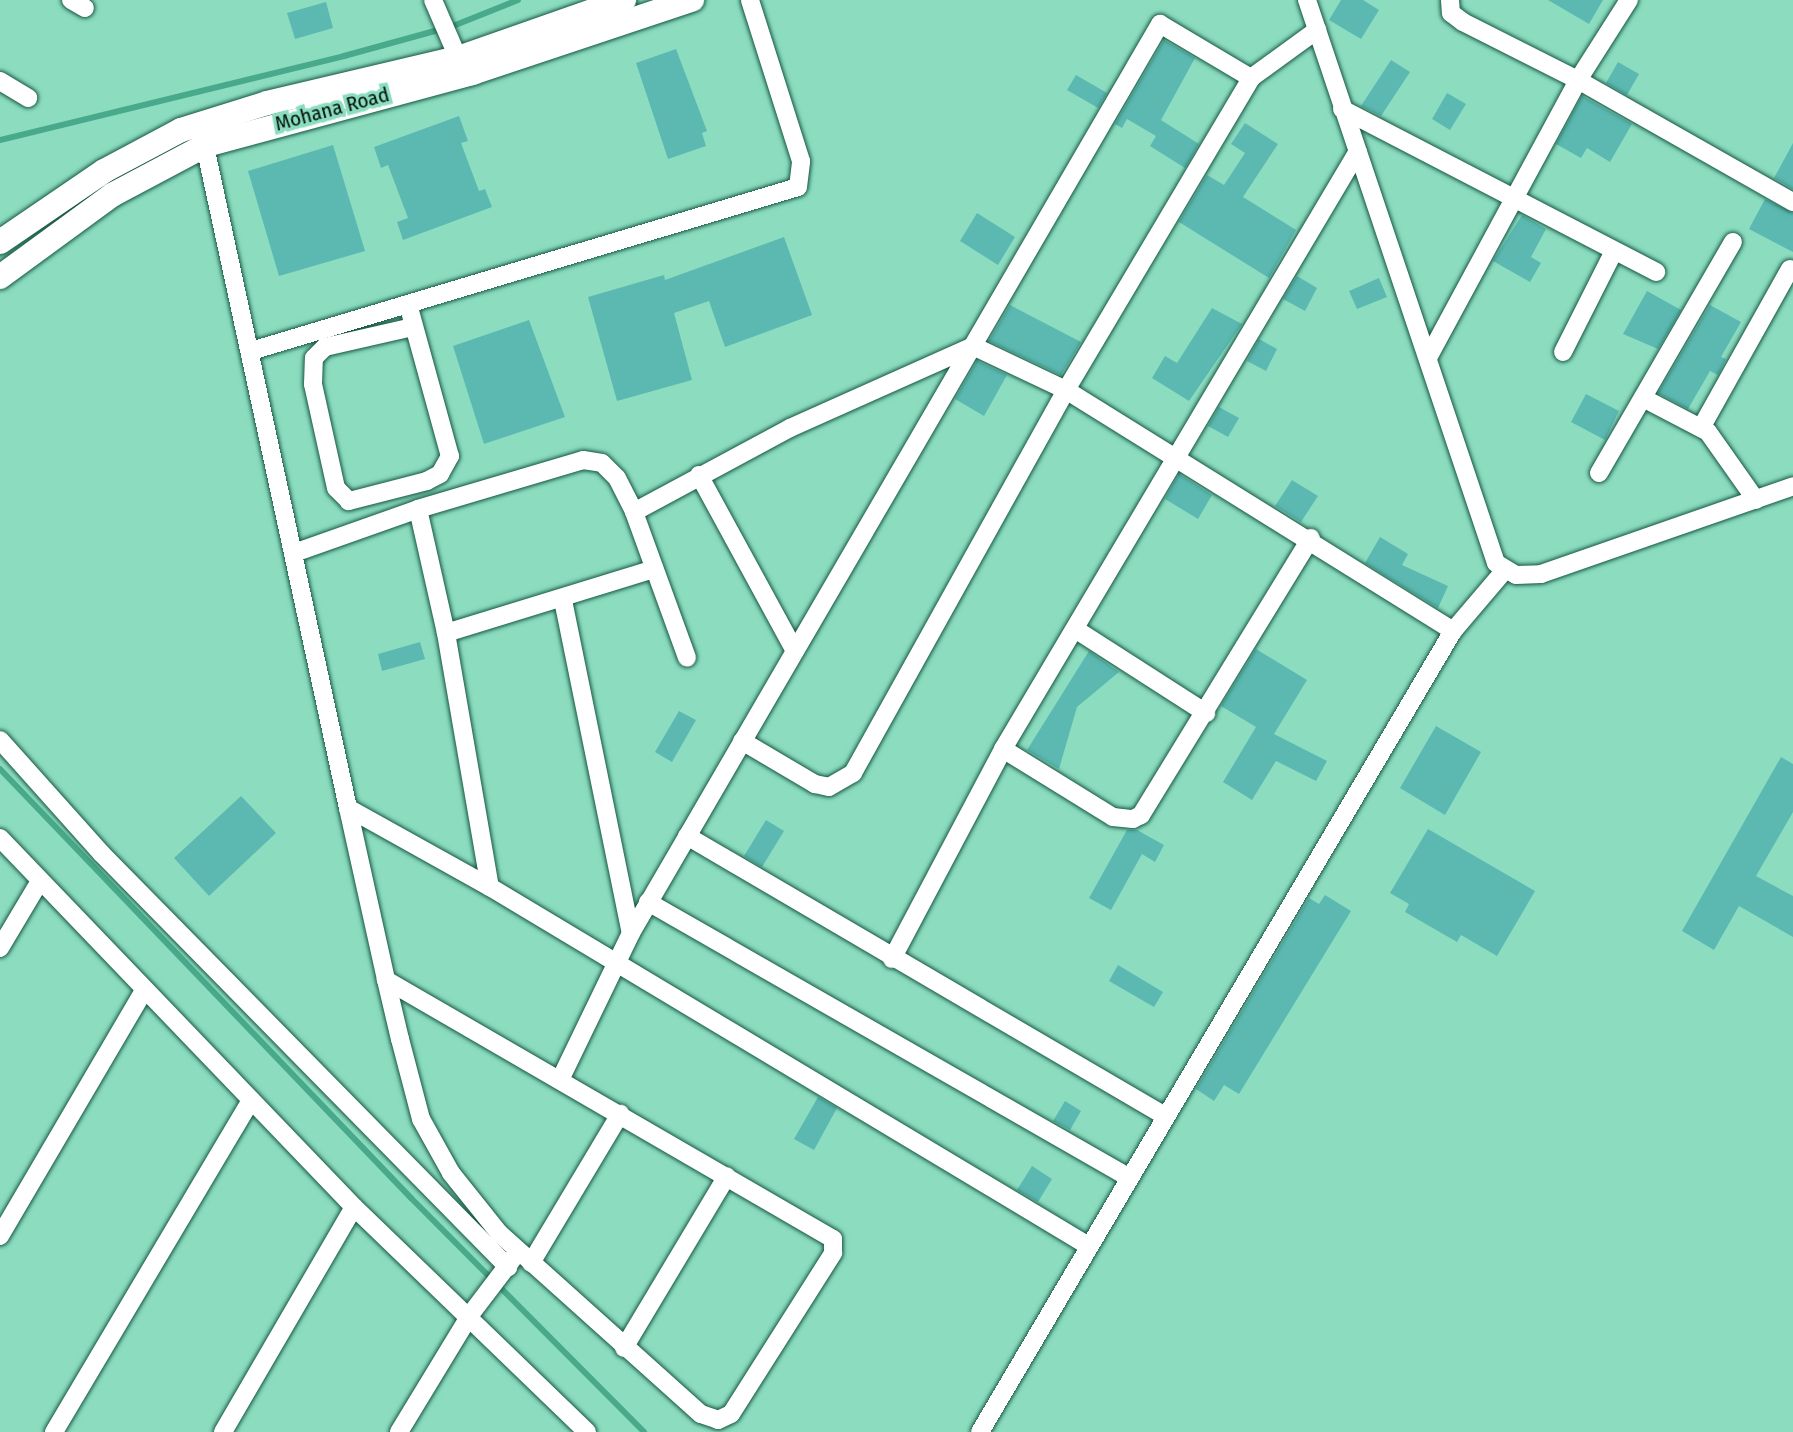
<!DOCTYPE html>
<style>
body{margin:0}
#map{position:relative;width:1793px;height:1432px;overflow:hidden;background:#8cddc0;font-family:"Fira Sans Condensed",sans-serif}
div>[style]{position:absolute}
.stream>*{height:6px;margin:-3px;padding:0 3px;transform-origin:3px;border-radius:3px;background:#49aa8b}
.building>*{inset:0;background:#5bb9b2}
.roads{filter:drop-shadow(0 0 2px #165744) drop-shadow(0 0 2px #165744)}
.street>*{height:18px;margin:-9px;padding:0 9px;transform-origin:9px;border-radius:9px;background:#fff}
.secondary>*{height:24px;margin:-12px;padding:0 12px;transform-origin:12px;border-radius:12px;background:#fff}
span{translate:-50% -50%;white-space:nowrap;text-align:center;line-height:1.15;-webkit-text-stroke:7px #8cddc0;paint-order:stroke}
.street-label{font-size:21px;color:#00140d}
</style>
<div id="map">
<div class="stream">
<div style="left:0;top:140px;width:354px;rotate:-13.7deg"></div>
<div style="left:344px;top:56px;width:113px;rotate:-15.4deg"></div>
<div style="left:453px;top:26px;width:70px;rotate:-21.8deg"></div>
<div style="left:0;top:769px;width:594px;rotate:46.23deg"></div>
<div style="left:411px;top:1198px;width:330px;rotate:45.1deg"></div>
</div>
<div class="building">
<div style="clip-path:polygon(1341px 0,1363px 0,1379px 10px,1361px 39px,1329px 20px)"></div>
<div style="clip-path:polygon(1548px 0,1603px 0,1589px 24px)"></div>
<div style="clip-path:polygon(326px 2px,333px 28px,295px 39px,287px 13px)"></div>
<div style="clip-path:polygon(1164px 40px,1195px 58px,1161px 120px,1199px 144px,1185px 168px,1150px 146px,1156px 136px,1127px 119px,1122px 128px,1115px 124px)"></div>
<div style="clip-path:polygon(676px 49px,707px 131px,702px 133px,706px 146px,668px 159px,636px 63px)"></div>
<div style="clip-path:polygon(1391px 60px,1410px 72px,1381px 116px,1361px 106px)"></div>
<div style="clip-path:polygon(1618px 62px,1639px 74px,1627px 95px,1606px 83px)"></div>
<div style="clip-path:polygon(1076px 75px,1107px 93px,1098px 108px,1067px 90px)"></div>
<div style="clip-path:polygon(1447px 93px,1466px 104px,1450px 130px,1432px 119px)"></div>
<div style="clip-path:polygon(1582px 96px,1632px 124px,1610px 162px,1587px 148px,1581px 158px,1556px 144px)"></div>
<div style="clip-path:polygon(459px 116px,468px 141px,461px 143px,479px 191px,485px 189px,492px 207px,403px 240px,397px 222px,408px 218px,388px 165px,381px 168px,374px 147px)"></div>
<div style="clip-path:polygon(1245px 123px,1278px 144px,1243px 197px,1296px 230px,1269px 278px,1179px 222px,1207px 175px,1224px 185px,1245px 153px,1231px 144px)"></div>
<div style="clip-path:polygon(1793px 143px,1793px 189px,1774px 178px)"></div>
<div style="clip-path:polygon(333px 145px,365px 251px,279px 276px,248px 171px)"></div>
<div style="clip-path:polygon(1765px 199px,1793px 213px,1793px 252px,1749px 229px)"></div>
<div style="clip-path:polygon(977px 213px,1015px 237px,998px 265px,960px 241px)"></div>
<div style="clip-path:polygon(1522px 215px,1546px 229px,1531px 257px,1541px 263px,1530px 282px,1493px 261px)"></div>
<div style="clip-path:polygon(784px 237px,812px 315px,725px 347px,709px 301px,674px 313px,692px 380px,617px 401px,588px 297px,664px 275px,665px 280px)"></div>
<div style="clip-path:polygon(1297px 276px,1317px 288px,1305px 311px,1283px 299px)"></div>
<div style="clip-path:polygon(1379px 278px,1387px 297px,1357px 309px,1349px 291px)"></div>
<div style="clip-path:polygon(1647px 291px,1681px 310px,1658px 349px,1623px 334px)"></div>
<div style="clip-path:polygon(1010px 305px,1081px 342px,1061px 375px,989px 341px)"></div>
<div style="clip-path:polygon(1710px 305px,1741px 322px,1721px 357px,1726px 359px,1718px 375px,1710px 371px,1688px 409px,1658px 393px)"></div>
<div style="clip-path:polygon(1212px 308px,1242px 324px,1189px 401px,1152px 378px,1165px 356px,1177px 363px)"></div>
<div style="clip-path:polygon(529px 320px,565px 417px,484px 444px,453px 346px)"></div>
<div style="clip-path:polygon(1259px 339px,1277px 349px,1266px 371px,1247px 361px)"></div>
<div style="clip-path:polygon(977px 361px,1007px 375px,984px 416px,955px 399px)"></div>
<div style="clip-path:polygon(1586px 394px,1619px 411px,1605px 440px,1571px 422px)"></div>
<div style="clip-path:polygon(1219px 407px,1239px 418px,1228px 437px,1208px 426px)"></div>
<div style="clip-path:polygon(1179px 474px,1212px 495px,1198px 519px,1165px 499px)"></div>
<div style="clip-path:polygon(1292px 480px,1318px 496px,1301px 522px,1275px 506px)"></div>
<div style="clip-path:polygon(1380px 537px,1408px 554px,1402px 565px,1448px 586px,1438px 608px,1365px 563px)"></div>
<div style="clip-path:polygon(420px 642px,425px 659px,382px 671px,378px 654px)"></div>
<div style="clip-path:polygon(1256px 649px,1307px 680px,1274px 734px,1327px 761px,1316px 781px,1276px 761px,1252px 800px,1223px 782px,1256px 727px,1221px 706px)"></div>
<div style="clip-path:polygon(1089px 651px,1119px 672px,1077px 707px,1059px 769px,1027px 750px)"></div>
<div style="clip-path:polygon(679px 711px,696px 720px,672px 762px,655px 752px)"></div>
<div style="clip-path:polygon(1436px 726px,1481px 752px,1445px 815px,1400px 788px)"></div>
<div style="clip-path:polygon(1781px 757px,1793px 764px,1793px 812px,1756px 876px,1793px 896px,1793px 937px,1739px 906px,1714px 950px,1682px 931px)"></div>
<div style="clip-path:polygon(241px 796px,276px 833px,209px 896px,174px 858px)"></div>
<div style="clip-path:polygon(766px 820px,784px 831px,762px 867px,744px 856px)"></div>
<div style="clip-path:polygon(1428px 829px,1535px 891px,1497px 956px,1461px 935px,1457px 942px,1405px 912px,1409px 904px,1390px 893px)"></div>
<div style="clip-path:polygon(1127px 830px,1137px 830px,1164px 845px,1155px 862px,1142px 854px,1111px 910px,1089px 898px)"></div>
<div style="clip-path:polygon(1325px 895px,1351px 911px,1239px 1094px,1224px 1085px,1214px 1101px,1196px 1089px,1309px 898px,1319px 904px)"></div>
<div style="clip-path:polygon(1118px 965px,1163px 992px,1154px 1007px,1109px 981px)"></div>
<div style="clip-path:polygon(818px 1097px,837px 1108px,814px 1150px,794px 1139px)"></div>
<div style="clip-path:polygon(1065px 1101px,1081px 1111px,1070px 1130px,1053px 1121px)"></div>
<div style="clip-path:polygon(1032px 1166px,1052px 1179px,1038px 1202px,1017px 1190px)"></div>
</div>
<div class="roads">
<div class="street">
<div style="left:71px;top:0;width:16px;rotate:30deg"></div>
<div style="left:433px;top:0;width:73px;rotate:66.6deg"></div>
<div style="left:1307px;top:0;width:594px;rotate:71.44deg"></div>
<div style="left:1496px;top:563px;width:23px;rotate:31deg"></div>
<div style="left:1516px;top:575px;width:25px;rotate:-2deg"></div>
<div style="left:1541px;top:574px;width:267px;rotate:-19.2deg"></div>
<div style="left:1450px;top:0;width:13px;rotate:86deg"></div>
<div style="left:1451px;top:13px;width:15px;rotate:37deg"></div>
<div style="left:1463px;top:22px;width:129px;rotate:26.8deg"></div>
<div style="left:1578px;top:80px;width:247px;rotate:29.6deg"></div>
<div style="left:0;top:81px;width:33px;rotate:31deg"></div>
<div style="left:1342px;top:109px;width:354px;rotate:27.4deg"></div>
<div style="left:203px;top:137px;width:686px;rotate:77.81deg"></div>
<div style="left:348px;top:808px;width:176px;rotate:77.5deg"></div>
<div style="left:386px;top:980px;width:61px;rotate:76.7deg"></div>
<div style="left:400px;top:1039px;width:83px;rotate:75.3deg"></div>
<div style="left:421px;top:1119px;width:62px;rotate:60.9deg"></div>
<div style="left:451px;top:1173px;width:77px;rotate:51.3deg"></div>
<div style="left:499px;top:1233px;width:271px;rotate:41.9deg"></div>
<div style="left:701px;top:1414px;width:18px;rotate:19deg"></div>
<div style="left:718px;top:1420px;width:14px;rotate:-25deg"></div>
<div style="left:731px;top:1414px;width:191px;rotate:-57.6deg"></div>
<div style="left:833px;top:1253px;width:14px;rotate:-90deg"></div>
<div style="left:833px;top:1239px;width:517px;rotate:-149.91deg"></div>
<div style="left:408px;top:304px;width:158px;rotate:74.6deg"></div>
<div style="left:450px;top:456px;width:21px;rotate:119deg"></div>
<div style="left:440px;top:474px;width:15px;rotate:152deg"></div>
<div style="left:427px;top:481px;width:81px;rotate:165.6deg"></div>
<div style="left:349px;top:501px;width:18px;rotate:-135deg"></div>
<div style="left:336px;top:488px;width:107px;rotate:-102.5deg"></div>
<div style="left:313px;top:384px;width:26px;rotate:-88deg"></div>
<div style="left:314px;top:358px;width:16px;rotate:-45deg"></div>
<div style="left:325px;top:347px;width:90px;rotate:-12.8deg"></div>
<div style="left:251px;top:351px;width:571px;rotate:-16.69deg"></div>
<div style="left:798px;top:187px;width:26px;rotate:-83deg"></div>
<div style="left:801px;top:161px;width:169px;rotate:-107.6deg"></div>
<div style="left:1563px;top:352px;width:113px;rotate:-63.2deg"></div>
<div style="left:1429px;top:356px;width:314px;rotate:-61.6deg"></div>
<div style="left:1578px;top:80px;width:95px;rotate:-57.5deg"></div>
<div style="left:1643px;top:398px;width:73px;rotate:27.6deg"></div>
<div style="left:1708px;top:432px;width:83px;rotate:54.8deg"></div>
<div style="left:1701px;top:428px;width:182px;rotate:-60.8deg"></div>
<div style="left:1599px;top:473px;width:267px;rotate:-59.9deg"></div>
<div style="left:699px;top:475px;width:200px;rotate:61.4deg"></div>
<div style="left:418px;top:509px;width:127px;rotate:77.3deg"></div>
<div style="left:446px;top:633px;width:258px;rotate:80.2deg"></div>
<div style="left:634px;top:512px;width:177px;rotate:-28.3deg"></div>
<div style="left:790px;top:428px;width:201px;rotate:-24.1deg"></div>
<div style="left:973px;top:346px;width:103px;rotate:25.3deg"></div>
<div style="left:1066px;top:390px;width:456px;rotate:31.9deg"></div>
<div style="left:294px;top:553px;width:132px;rotate:-19.5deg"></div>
<div style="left:418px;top:509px;width:172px;rotate:-16.5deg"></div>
<div style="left:583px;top:460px;width:19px;rotate:9deg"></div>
<div style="left:602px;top:463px;width:21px;rotate:45deg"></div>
<div style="left:617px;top:478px;width:38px;rotate:63deg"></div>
<div style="left:634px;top:512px;width:155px;rotate:70deg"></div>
<div style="left:563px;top:600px;width:340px;rotate:78.5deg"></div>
<div style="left:1075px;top:629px;width:156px;rotate:32.7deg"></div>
<div style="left:446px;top:633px;width:218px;rotate:-17.1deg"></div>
<div style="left:0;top:740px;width:152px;rotate:48.2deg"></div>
<div style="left:101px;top:853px;width:581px;rotate:45.49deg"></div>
<div style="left:742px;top:741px;width:85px;rotate:30.5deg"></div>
<div style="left:815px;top:784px;width:14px;rotate:12deg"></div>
<div style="left:829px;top:787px;width:28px;rotate:-30deg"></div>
<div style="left:853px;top:773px;width:438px;rotate:-60.9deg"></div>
<div style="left:1066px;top:390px;width:363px;rotate:-59.3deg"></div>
<div style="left:1251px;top:78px;width:82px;rotate:-36deg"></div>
<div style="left:1003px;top:749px;width:129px;rotate:31.7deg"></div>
<div style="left:1113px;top:817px;width:20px;rotate:6deg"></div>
<div style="left:1133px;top:819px;width:9px;rotate:-27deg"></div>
<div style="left:1141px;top:815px;width:325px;rotate:-58.5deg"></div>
<div style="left:348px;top:808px;width:162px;rotate:29.1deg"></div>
<div style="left:490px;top:887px;width:696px;rotate:30.95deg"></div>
<div style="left:687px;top:836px;width:554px;rotate:30.36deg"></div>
<div style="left:0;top:838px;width:511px;rotate:46.19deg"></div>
<div style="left:354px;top:1207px;width:324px;rotate:44deg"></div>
<div style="left:648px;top:902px;width:553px;rotate:29.81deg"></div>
<div style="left:0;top:948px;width:78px;rotate:-59.2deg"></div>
<div style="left:892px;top:959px;width:238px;rotate:-62.1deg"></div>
<div style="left:1003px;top:749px;width:695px;rotate:-59.3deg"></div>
<div style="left:560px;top:1080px;width:163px;rotate:-64.2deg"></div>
<div style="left:631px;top:933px;width:1052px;rotate:-59.8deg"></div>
<div style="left:1160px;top:24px;width:106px;rotate:30.7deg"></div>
<div style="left:0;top:1236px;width:283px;rotate:-59.6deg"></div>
<div style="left:531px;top:1263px;width:174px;rotate:-59.1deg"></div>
<div style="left:624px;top:1348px;width:200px;rotate:-59.1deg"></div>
<div style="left:54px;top:1432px;width:386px;rotate:-59.3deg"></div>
<div style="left:223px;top:1432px;width:260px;rotate:-59.8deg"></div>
<div style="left:399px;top:1432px;width:137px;rotate:-58.7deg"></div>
<div style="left:470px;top:1315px;width:73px;rotate:-52.8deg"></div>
<div style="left:980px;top:1432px;width:930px;rotate:-59.44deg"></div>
<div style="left:1453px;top:631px;width:79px;rotate:-49.6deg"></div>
</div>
<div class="secondary">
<div style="left:0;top:242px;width:126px;rotate:-34.3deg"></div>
<div style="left:104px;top:171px;width:87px;rotate:-28deg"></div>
<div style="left:181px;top:130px;width:90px;rotate:-17.4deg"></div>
<div style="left:267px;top:103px;width:196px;rotate:-13.3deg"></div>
<div style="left:458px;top:58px;width:176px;rotate:-19.3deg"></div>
<div style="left:0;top:277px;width:139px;rotate:-36.2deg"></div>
<div style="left:112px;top:195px;width:106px;rotate:-28deg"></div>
<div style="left:206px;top:145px;width:276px;rotate:-15.1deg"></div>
<div style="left:472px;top:73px;width:232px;rotate:-18.4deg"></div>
</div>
</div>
<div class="street-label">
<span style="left:332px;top:109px;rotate:-15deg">Mohana Road</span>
</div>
</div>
